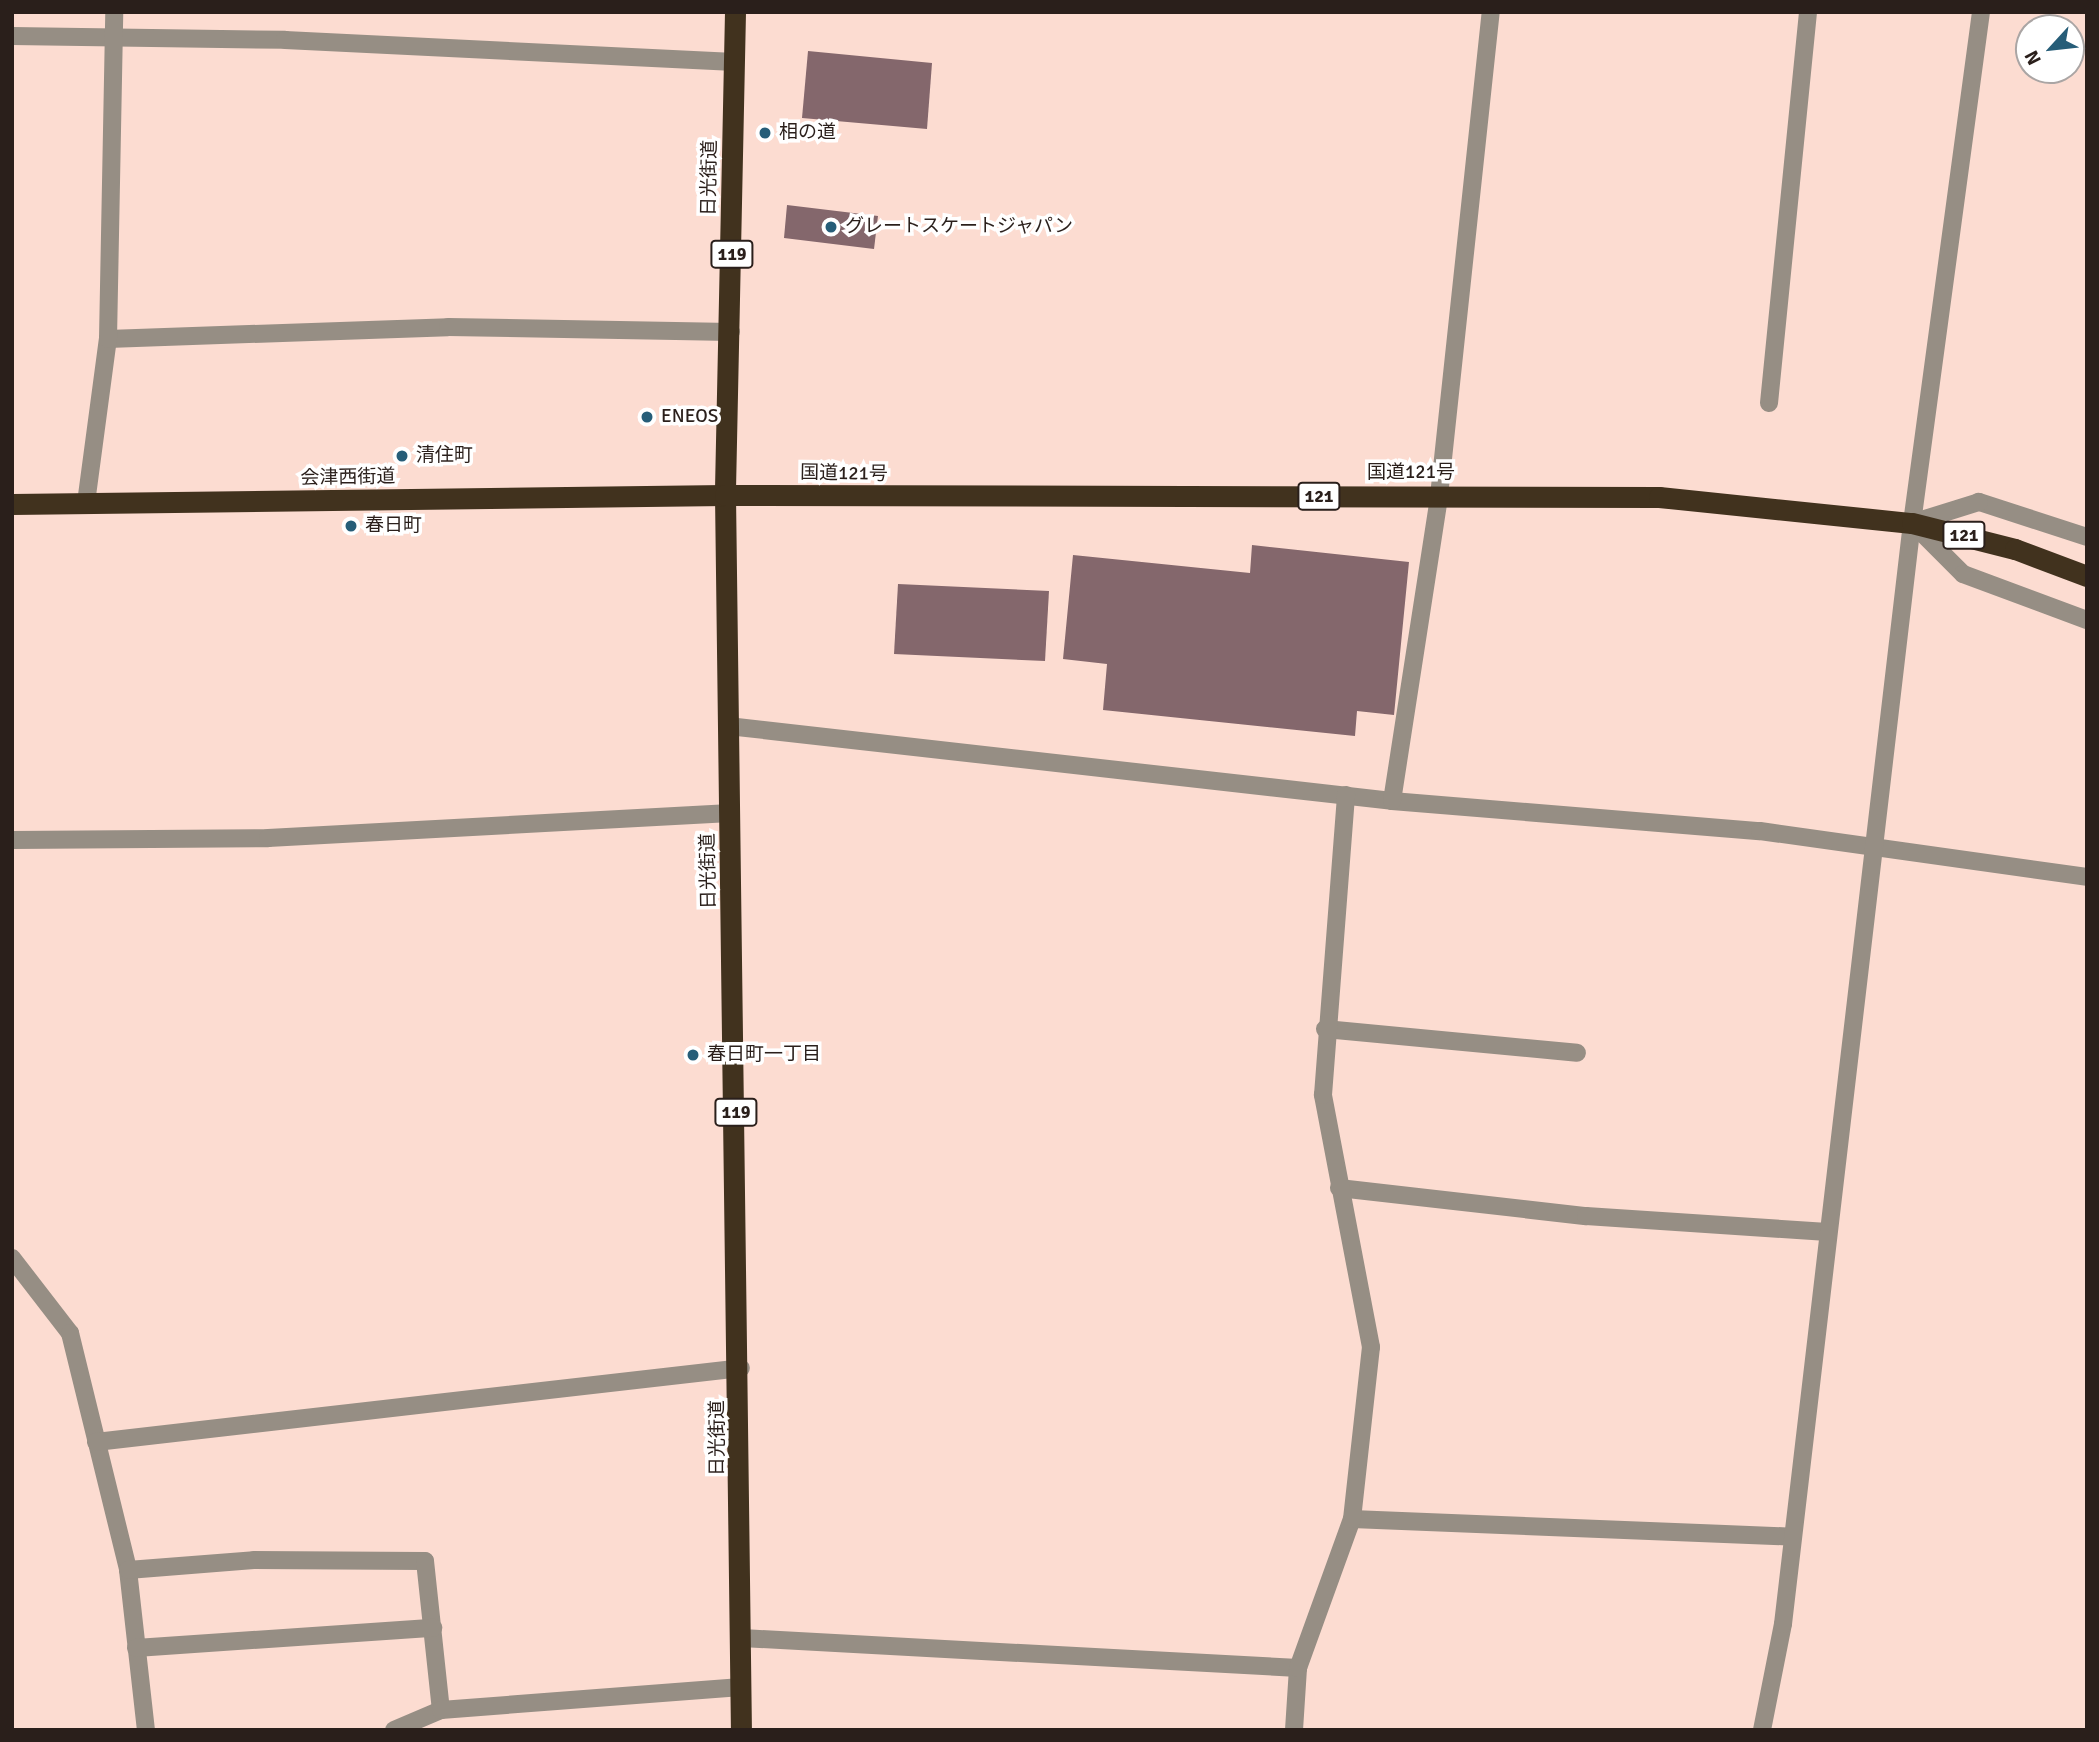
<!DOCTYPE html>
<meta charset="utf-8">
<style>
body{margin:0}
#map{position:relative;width:2099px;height:1742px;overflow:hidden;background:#fcdcd1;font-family:Signika,"Noto Sans JP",sans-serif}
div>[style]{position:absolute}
.building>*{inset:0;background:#84676c}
.minor>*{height:18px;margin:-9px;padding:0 9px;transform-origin:9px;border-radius:9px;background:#968e84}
.highway>*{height:21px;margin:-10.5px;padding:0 10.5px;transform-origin:10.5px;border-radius:10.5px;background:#41321e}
.dots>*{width:19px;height:19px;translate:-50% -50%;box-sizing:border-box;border:4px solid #fff;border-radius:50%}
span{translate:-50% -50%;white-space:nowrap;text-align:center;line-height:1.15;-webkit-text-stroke:7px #fff;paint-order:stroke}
.shield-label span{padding:2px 5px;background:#fff;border:2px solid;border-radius:5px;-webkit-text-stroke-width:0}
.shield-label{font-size:18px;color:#2a1f1b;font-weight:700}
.poi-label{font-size:19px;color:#2a1f1b}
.left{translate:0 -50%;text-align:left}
.street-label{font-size:19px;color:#2a1f1b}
.frame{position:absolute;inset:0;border:14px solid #2a1f1b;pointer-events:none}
.north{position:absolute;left:2015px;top:14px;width:70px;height:70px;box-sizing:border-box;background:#fff;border:2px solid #aaa5a4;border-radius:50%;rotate:243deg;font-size:19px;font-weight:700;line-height:28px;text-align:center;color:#2a1f1b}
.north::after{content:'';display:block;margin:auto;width:24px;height:32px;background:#265d78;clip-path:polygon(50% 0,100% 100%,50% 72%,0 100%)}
</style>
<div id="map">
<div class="building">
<div style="clip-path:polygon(808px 51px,932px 63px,927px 129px,802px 118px)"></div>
<div style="clip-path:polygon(787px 205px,878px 216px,874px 249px,784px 238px)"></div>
<div style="clip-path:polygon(1252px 545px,1409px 562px,1394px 715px,1357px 711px,1355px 736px,1103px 710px,1107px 664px,1063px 659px,1073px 555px,1250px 573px)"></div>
<div style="clip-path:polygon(898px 584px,1049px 591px,1045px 661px,894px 654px)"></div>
</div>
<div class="minor">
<div style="left:12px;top:36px;width:273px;rotate:0.8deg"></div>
<div style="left:285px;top:40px;width:450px;rotate:2.8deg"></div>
<div style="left:108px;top:339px;width:340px;rotate:-2deg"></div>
<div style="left:448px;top:327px;width:283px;rotate:1deg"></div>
<div style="left:1769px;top:403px;width:393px;rotate:-84.3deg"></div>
<div style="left:86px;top:503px;width:165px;rotate:-82.4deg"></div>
<div style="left:108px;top:339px;width:327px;rotate:-88.9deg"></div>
<div style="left:2087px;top:537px;width:114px;rotate:-162deg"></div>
<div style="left:1979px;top:502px;width:70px;rotate:162.6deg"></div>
<div style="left:1912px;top:523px;width:72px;rotate:45deg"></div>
<div style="left:1963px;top:574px;width:132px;rotate:20.4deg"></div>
<div style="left:728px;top:726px;width:668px;rotate:6.44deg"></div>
<div style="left:1392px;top:801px;width:369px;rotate:4.7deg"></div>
<div style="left:1760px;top:831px;width:330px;rotate:8deg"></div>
<div style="left:1392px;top:801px;width:309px;rotate:-81.2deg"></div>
<div style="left:1439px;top:496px;width:487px;rotate:-83.9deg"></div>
<div style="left:12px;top:840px;width:256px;rotate:-0.4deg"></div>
<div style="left:268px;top:838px;width:463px;rotate:-3.1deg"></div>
<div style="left:1325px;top:1029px;width:253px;rotate:5.4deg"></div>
<div style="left:1339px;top:1188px;width:249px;rotate:6.5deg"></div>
<div style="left:1586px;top:1216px;width:242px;rotate:3.8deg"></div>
<div style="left:12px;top:1258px;width:95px;rotate:52.3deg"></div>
<div style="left:70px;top:1333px;width:244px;rotate:76.2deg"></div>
<div style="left:128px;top:1570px;width:161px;rotate:83.6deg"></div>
<div style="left:96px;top:1442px;width:649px;rotate:-6.54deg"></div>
<div style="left:1352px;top:1519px;width:440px;rotate:2.3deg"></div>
<div style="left:128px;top:1570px;width:126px;rotate:-4.5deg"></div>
<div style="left:254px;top:1560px;width:171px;rotate:0.3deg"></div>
<div style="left:425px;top:1561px;width:150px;rotate:83.9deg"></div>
<div style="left:742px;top:1638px;width:557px;rotate:3.09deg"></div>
<div style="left:136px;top:1648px;width:298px;rotate:-3.9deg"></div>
<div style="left:394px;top:1730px;width:51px;rotate:-23.1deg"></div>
<div style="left:441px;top:1710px;width:301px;rotate:-4.4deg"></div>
<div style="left:1294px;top:1730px;width:62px;rotate:-86.3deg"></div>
<div style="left:1298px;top:1668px;width:158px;rotate:-70.1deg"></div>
<div style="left:1352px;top:1519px;width:173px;rotate:-83.7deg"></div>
<div style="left:1371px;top:1347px;width:257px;rotate:-100.8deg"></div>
<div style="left:1323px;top:1095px;width:301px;rotate:-85.6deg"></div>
<div style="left:1762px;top:1730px;width:108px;rotate:-78.8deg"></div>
<div style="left:1783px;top:1624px;width:1109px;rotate:-83.32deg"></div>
<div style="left:1912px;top:523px;width:516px;rotate:-82.31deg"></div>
</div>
<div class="highway">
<div style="left:735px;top:12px;width:483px;rotate:91.2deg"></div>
<div style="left:725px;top:495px;width:1235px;rotate:89.26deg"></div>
<div style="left:12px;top:504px;width:713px;rotate:-0.72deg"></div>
<div style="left:725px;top:495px;width:934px;rotate:0.12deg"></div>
<div style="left:1659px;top:497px;width:254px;rotate:5.9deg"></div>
<div style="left:1912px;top:523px;width:106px;rotate:14.2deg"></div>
<div style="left:2015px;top:549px;width:77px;rotate:20.6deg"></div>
</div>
<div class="dots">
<div style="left:765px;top:133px;background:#265d78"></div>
<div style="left:831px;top:227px;background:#265d78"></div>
<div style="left:647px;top:417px;background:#265d78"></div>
<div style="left:402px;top:456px;background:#265d78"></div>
<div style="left:351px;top:526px;background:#265d78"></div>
<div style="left:693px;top:1055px;background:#265d78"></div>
</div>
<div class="shield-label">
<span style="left:732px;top:254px">119</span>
<span style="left:1319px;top:496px">121</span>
<span style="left:1964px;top:535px">121</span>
<span style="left:736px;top:1112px">119</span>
</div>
<div class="poi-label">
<span class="left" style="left:779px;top:133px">相の道</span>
<span class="left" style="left:845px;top:227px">グレートスケートジャパン</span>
<span class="left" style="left:661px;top:417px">ENEOS</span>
<span class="left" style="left:416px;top:456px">清住町</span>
<span class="left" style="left:365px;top:526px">春日町</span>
<span class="left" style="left:707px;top:1055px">春日町一丁目</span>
</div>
<div class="street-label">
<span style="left:710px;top:178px;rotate:-89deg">日光街道</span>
<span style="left:1411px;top:473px">国道121号</span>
<span style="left:844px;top:474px;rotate:1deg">国道121号</span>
<span style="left:348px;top:478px;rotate:-1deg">会津西街道</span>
<span style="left:709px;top:871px;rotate:-91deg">日光街道</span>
<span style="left:718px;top:1438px;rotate:-90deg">日光街道</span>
</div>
<div class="frame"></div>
<div class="north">N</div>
</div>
